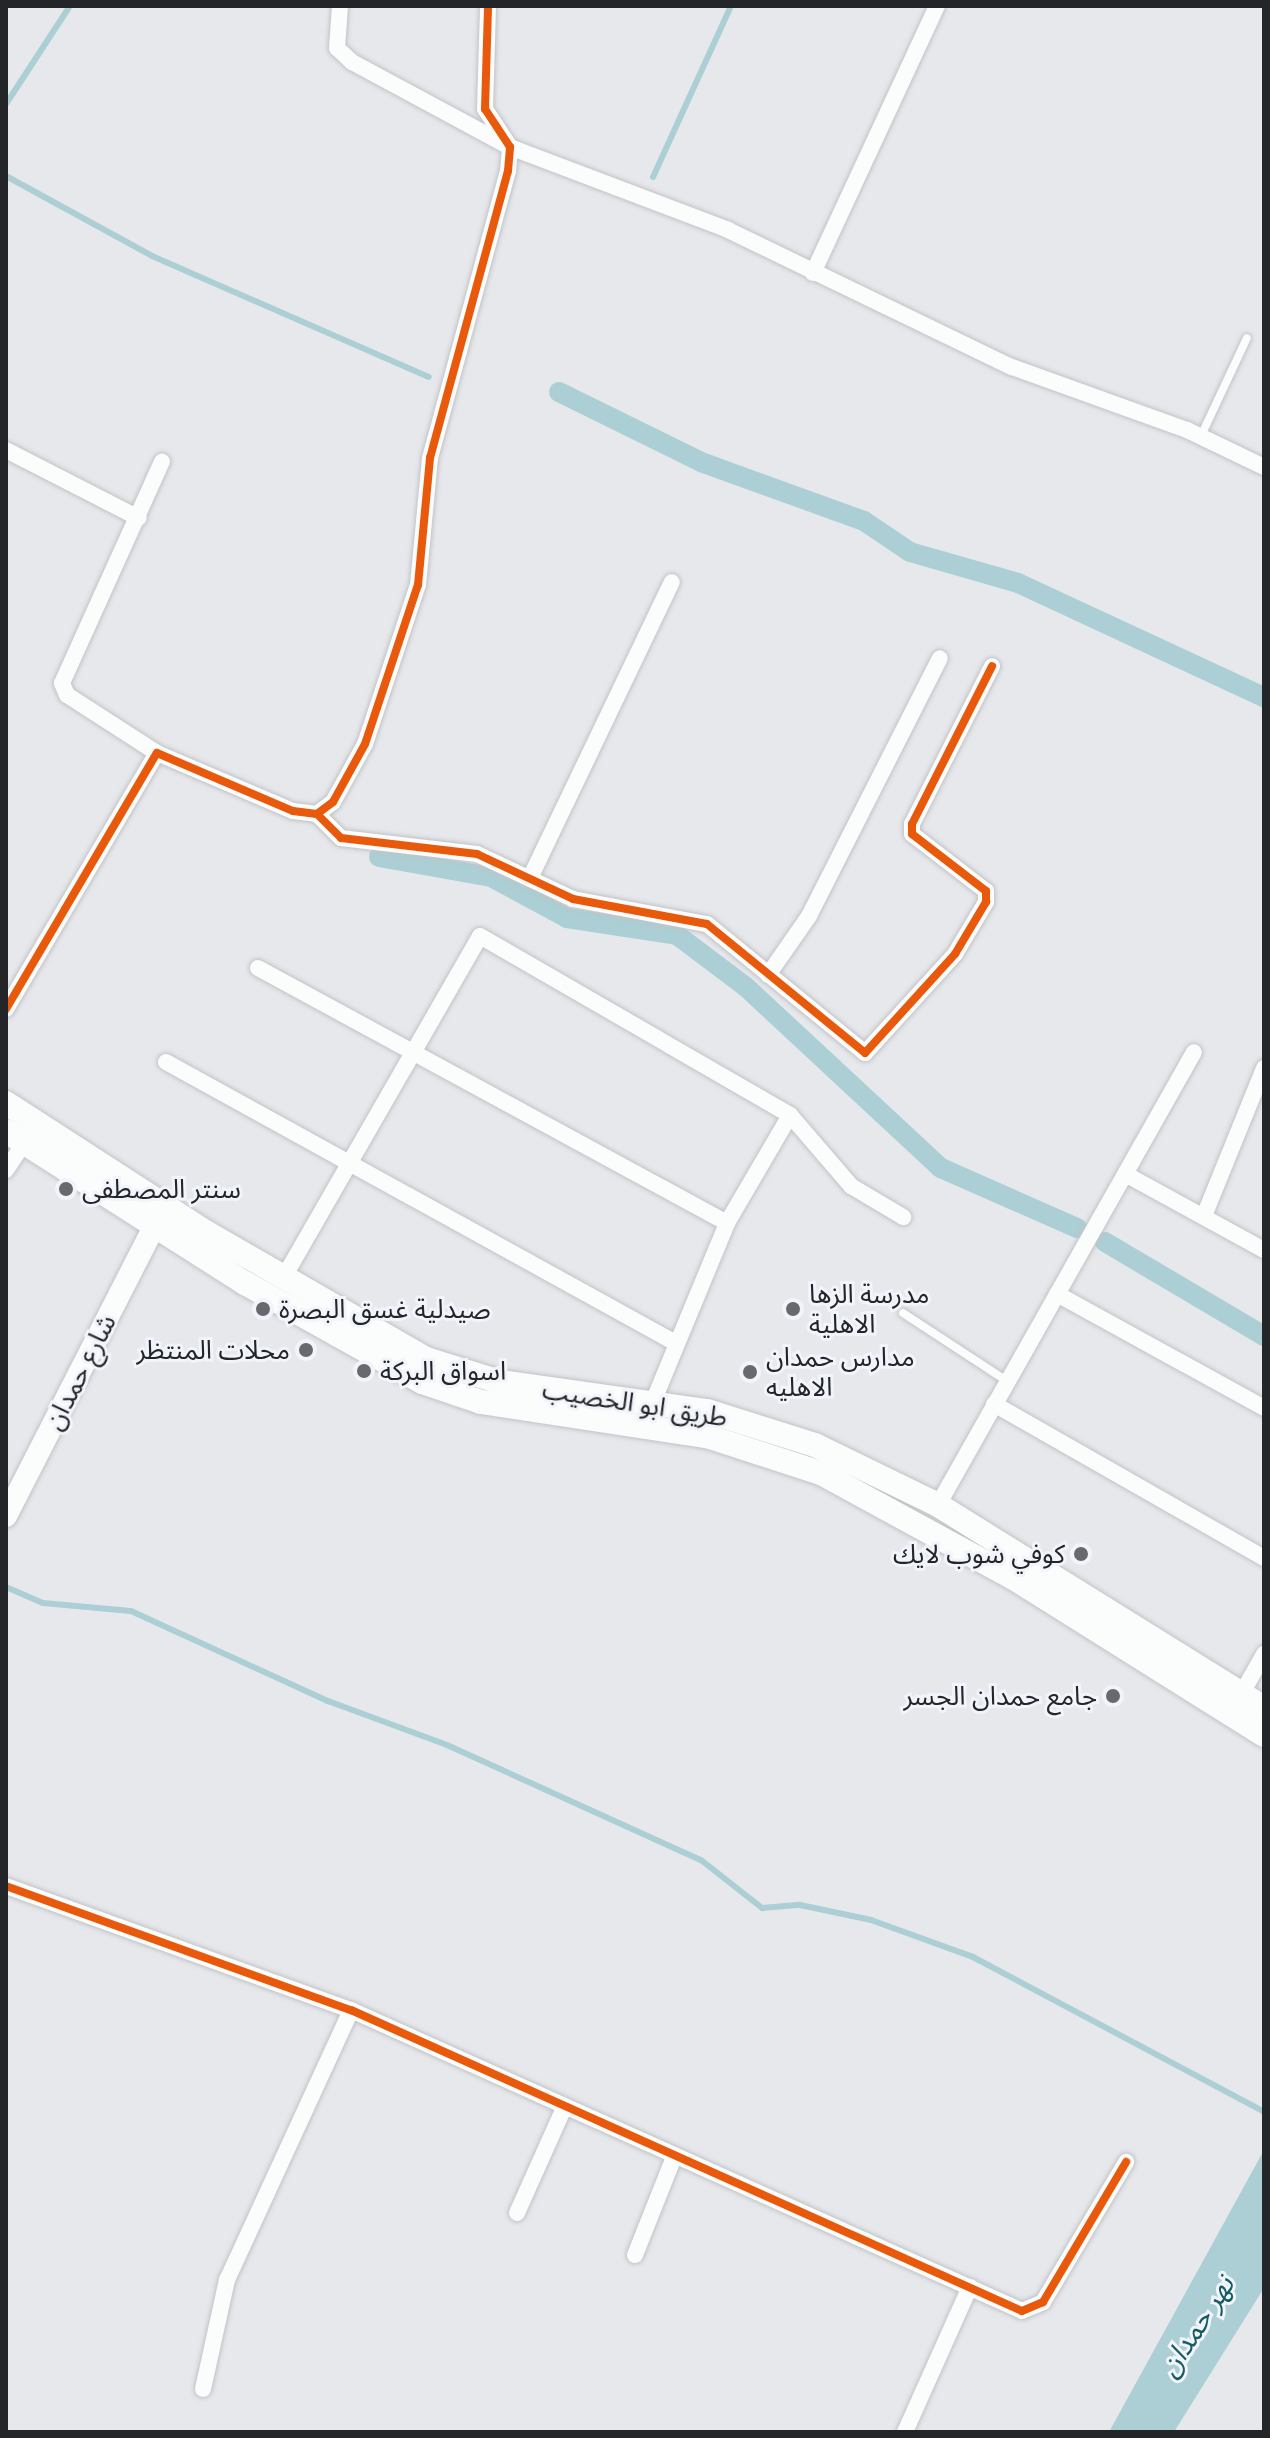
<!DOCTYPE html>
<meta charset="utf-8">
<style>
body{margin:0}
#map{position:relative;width:1270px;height:2438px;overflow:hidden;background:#e7e8ec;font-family:"Golos Text","Noto Sans Arabic",sans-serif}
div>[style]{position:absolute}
.water>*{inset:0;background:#abcfd4}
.stream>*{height:6px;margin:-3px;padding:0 3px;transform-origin:3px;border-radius:3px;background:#abcfd4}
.canal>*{height:20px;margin:-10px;padding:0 10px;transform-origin:10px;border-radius:10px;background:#abcfd4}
.roads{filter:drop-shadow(0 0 2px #c2c3c6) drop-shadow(0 0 2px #c2c3c6)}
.service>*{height:8px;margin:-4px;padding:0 4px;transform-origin:4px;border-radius:4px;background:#fbfcfc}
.minor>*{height:16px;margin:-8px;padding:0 8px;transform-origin:8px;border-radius:8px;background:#fbfcfc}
.secondary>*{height:22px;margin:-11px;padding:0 11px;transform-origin:11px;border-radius:11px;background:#fbfcfc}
.primary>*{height:24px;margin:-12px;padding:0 12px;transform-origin:12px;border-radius:12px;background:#fbfcfc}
.cycleway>*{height:8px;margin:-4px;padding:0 4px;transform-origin:4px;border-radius:4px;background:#e8590c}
.dots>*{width:22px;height:22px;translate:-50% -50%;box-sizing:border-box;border:4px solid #f2f4fb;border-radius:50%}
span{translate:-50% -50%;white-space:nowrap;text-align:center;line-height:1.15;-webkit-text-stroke:6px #f2f4fb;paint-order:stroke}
.poi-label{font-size:26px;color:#242528}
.left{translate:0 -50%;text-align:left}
.right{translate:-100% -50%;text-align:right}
.street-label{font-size:26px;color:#242528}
.water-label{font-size:28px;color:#165c63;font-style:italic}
.frame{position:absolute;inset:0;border:8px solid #242528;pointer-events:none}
</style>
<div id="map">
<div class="water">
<div style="clip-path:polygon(1264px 2150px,1264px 2288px,1174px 2432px,1109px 2432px)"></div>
</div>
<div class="stream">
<div style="left:6px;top:104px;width:117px;rotate:-56.9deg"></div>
<div style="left:6px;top:176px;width:166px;rotate:28.7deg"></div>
<div style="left:152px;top:256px;width:302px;rotate:23.6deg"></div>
<div style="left:653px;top:177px;width:188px;rotate:-65.5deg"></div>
<div style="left:6px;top:1587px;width:40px;rotate:23.4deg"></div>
<div style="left:43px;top:1603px;width:88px;rotate:5.2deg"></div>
<div style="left:131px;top:1611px;width:217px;rotate:24.6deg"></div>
<div style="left:328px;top:1701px;width:127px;rotate:20.3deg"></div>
<div style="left:447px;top:1745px;width:279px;rotate:24.4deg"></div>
<div style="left:701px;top:1860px;width:78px;rotate:38.2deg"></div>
<div style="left:762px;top:1908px;width:38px;rotate:-5deg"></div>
<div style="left:800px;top:1905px;width:73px;rotate:11.9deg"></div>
<div style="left:871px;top:1920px;width:109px;rotate:19.9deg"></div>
<div style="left:973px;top:1957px;width:330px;rotate:28deg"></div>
</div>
<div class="canal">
<div style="left:559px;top:392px;width:158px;rotate:26.2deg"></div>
<div style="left:701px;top:462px;width:173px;rotate:19.9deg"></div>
<div style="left:864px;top:521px;width:55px;rotate:34deg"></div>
<div style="left:910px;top:552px;width:112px;rotate:16deg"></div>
<div style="left:1018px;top:583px;width:271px;rotate:24.9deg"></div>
<div style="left:379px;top:857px;width:114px;rotate:10.1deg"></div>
<div style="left:491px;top:877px;width:86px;rotate:28.3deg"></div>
<div style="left:567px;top:918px;width:111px;rotate:8.8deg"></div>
<div style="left:677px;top:935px;width:86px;rotate:37deg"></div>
<div style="left:746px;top:987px;width:266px;rotate:42.9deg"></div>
<div style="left:941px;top:1168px;width:149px;rotate:23.8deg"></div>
<div style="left:1105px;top:1242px;width:185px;rotate:30.6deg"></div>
</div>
<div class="roads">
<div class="service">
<div style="left:1201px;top:436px;width:108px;rotate:-64.9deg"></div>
<div style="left:903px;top:1313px;width:124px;rotate:33.2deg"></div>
</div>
<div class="minor">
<div style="left:340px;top:6px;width:42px;rotate:94.1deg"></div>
<div style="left:337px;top:48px;width:21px;rotate:43deg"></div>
<div style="left:352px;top:62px;width:179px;rotate:28.3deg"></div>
<div style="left:510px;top:147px;width:233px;rotate:20.8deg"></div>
<div style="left:728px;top:230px;width:315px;rotate:25.8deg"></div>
<div style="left:1012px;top:367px;width:186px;rotate:19.8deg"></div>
<div style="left:1187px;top:430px;width:85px;rotate:25.7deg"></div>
<div style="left:813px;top:273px;width:294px;rotate:-65.1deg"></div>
<div style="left:6px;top:450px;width:149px;rotate:27.1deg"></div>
<div style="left:157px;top:753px;width:107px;rotate:-147.2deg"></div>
<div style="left:67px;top:695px;width:13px;rotate:-113deg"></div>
<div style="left:62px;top:683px;width:243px;rotate:-65.7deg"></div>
<div style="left:317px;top:814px;width:34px;rotate:45deg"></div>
<div style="left:341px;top:838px;width:137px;rotate:6.7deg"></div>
<div style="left:477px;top:854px;width:106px;rotate:25.1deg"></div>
<div style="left:573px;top:899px;width:136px;rotate:10.6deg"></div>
<div style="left:707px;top:924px;width:204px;rotate:39.2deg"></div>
<div style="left:865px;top:1053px;width:134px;rotate:-47.7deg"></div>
<div style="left:955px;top:954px;width:61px;rotate:-59.2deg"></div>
<div style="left:986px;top:902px;width:11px;rotate:-90deg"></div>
<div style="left:986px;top:891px;width:93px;rotate:-142.4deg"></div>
<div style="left:912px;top:834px;width:10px;rotate:-90deg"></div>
<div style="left:912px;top:824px;width:177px;rotate:-63.1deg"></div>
<div style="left:530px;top:878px;width:328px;rotate:-64.4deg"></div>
<div style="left:258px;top:968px;width:534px;rotate:28.53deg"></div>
<div style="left:768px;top:975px;width:72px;rotate:-55.2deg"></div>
<div style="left:809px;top:916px;width:289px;rotate:-63.1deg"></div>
<div style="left:6px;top:1009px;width:297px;rotate:-59.5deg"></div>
<div style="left:157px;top:753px;width:148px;rotate:23.1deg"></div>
<div style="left:293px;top:811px;width:24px;rotate:7deg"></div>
<div style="left:317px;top:814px;width:20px;rotate:-37deg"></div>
<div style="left:333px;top:802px;width:66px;rotate:-61.1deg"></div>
<div style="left:365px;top:744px;width:168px;rotate:-71.6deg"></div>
<div style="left:418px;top:585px;width:128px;rotate:-84.6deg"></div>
<div style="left:430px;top:458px;width:297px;rotate:-74.8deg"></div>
<div style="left:508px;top:171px;width:24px;rotate:-85deg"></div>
<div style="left:510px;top:147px;width:45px;rotate:-123.3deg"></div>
<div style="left:485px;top:109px;width:103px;rotate:-88.3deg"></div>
<div style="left:166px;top:1062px;width:578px;rotate:28.87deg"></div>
<div style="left:6px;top:1170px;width:32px;rotate:-56deg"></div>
<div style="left:1127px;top:1175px;width:156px;rotate:28.7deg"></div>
<div style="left:1204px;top:1216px;width:160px;rotate:-67.9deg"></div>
<div style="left:284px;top:1277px;width:393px;rotate:-60.1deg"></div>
<div style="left:480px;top:936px;width:358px;rotate:30deg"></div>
<div style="left:790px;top:1115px;width:94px;rotate:49.3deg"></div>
<div style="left:851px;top:1186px;width:61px;rotate:30.8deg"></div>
<div style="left:1057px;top:1294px;width:236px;rotate:28.8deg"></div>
<div style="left:653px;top:1402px;width:194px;rotate:-67.5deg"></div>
<div style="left:727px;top:1223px;width:125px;rotate:-59.7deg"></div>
<div style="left:994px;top:1404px;width:311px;rotate:29.7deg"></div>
<div style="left:938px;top:1505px;width:520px;rotate:-60.53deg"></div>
<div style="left:1242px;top:1693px;width:45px;rotate:-60.6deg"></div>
<div style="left:6px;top:1886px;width:367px;rotate:19.8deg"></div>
<div style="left:351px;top:2010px;width:735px;rotate:24.16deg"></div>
<div style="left:1022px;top:2311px;width:23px;rotate:-23deg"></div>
<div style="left:1043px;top:2302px;width:163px;rotate:-59.3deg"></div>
<div style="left:517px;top:2213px;width:115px;rotate:-65.9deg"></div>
<div style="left:635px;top:2255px;width:105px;rotate:-68.3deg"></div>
<div style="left:203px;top:2389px;width:112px;rotate:-77.6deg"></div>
<div style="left:227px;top:2280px;width:297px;rotate:-65.3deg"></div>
<div style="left:905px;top:2432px;width:159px;rotate:-65.9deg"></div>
</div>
<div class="secondary">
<div style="left:6px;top:1516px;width:325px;rotate:-62.9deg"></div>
</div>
<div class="primary">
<div style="left:6px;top:1103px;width:239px;rotate:32.9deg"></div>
<div style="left:207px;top:1233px;width:253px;rotate:29.9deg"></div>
<div style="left:426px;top:1359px;width:77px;rotate:17.3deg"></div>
<div style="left:500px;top:1382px;width:209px;rotate:8deg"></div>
<div style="left:707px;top:1411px;width:113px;rotate:17.5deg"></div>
<div style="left:815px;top:1445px;width:137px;rotate:26deg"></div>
<div style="left:938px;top:1505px;width:384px;rotate:31.9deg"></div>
<div style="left:6px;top:1131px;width:283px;rotate:32.5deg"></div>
<div style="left:245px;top:1283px;width:203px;rotate:29.2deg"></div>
<div style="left:422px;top:1382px;width:62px;rotate:18.7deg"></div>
<div style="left:481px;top:1402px;width:229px;rotate:8.6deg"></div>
<div style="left:707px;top:1436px;width:120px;rotate:18deg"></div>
<div style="left:821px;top:1473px;width:217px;rotate:28.6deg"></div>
<div style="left:1012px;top:1577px;width:297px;rotate:32.1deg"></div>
</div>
</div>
<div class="cycleway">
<div style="left:317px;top:814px;width:34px;rotate:45deg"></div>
<div style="left:341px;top:838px;width:137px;rotate:6.7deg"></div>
<div style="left:477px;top:854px;width:106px;rotate:25.1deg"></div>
<div style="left:573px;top:899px;width:136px;rotate:10.6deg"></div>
<div style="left:707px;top:924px;width:204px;rotate:39.2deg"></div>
<div style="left:865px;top:1053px;width:134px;rotate:-47.7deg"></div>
<div style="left:955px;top:954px;width:61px;rotate:-59.2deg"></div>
<div style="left:986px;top:902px;width:11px;rotate:-90deg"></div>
<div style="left:986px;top:891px;width:93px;rotate:-142.4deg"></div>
<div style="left:912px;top:834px;width:10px;rotate:-90deg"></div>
<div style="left:912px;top:824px;width:177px;rotate:-63.1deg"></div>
<div style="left:6px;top:1009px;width:297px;rotate:-59.5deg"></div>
<div style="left:157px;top:753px;width:148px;rotate:23.1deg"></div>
<div style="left:293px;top:811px;width:24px;rotate:7deg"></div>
<div style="left:317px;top:814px;width:20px;rotate:-37deg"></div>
<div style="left:333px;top:802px;width:66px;rotate:-61.1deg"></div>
<div style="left:365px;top:744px;width:168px;rotate:-71.6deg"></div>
<div style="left:418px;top:585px;width:128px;rotate:-84.6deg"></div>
<div style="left:430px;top:458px;width:297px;rotate:-74.8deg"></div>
<div style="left:508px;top:171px;width:24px;rotate:-85deg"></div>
<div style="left:510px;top:147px;width:45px;rotate:-123.3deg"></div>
<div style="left:485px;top:109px;width:103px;rotate:-88.3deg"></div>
<div style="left:6px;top:1886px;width:367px;rotate:19.8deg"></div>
<div style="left:351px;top:2010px;width:735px;rotate:24.16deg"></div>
<div style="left:1022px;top:2311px;width:23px;rotate:-23deg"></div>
<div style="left:1043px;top:2302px;width:163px;rotate:-59.3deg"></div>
</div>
<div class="dots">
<div style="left:66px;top:1189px;background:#68696d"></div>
<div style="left:263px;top:1309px;background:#68696d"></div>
<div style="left:793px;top:1309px;background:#68696d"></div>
<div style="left:306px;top:1350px;background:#68696d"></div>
<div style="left:364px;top:1371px;background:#68696d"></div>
<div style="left:750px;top:1372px;background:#68696d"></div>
<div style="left:1081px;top:1554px;background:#68696d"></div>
<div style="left:1113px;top:1696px;background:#68696d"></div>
</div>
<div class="poi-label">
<span class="left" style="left:82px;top:1189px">سنتر المصطفى</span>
<span class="left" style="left:809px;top:1309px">مدرسة الزها<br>الاهلية</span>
<span class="left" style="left:279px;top:1309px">صيدلية غسق البصرة</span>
<span class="right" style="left:290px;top:1350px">محلات المنتظر</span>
<span class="left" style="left:766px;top:1372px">مدارس حمدان<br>الاهليه</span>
<span class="left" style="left:380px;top:1371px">اسواق البركة</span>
<span class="right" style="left:1065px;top:1554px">كوفي شوب لايك</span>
<span class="right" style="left:1097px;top:1696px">جامع حمدان الجسر</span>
</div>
<div class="street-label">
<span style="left:80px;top:1372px;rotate:-63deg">شارع حمدان</span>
<span style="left:635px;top:1403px;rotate:9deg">طريق ابو الخصيب</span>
</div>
<div class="water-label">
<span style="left:1196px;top:2326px;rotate:-57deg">نهر حمدان</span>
</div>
<div class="frame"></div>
</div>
